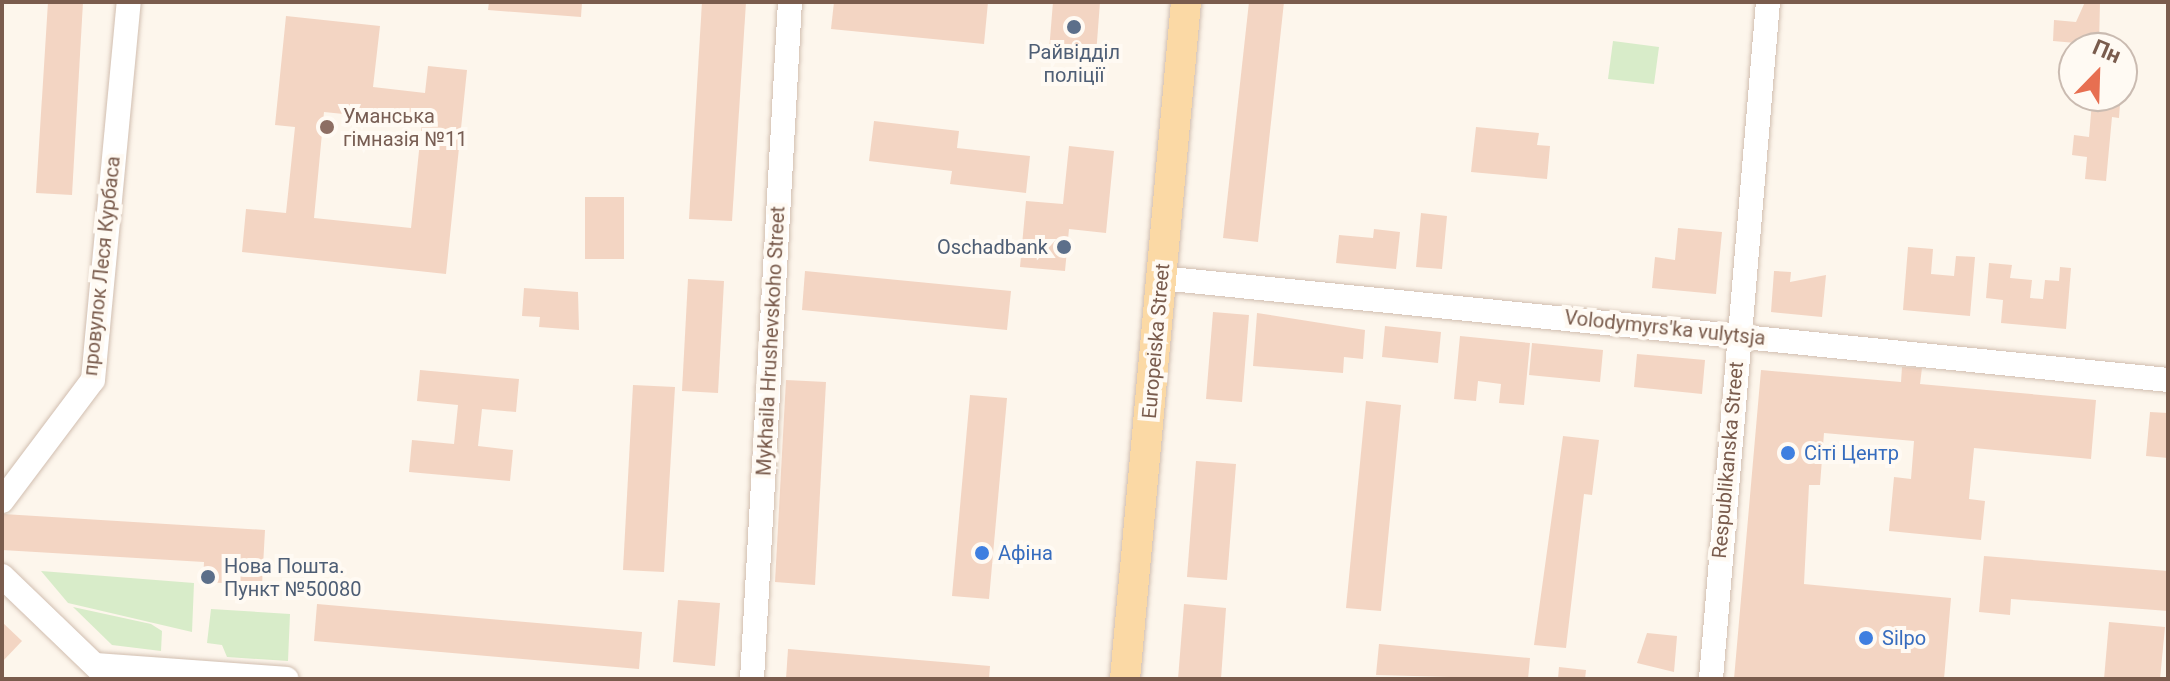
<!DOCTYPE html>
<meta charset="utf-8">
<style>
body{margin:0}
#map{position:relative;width:2170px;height:681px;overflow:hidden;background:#fdf6ec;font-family:Roboto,sans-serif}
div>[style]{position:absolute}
.green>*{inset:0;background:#d8ecc9}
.building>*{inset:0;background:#f3d5c3}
.roads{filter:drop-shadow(0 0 2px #d1beb0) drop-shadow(0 0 2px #d1beb0)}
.minor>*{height:24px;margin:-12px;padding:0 12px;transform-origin:12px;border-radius:12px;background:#fff}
.major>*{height:30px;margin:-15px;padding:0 15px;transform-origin:15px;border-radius:15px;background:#fbd9a5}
.dots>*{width:22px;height:22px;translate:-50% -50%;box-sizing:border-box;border:4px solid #fffaf3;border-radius:50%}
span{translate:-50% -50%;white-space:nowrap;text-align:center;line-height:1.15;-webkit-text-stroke:8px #fffaf3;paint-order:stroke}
.service-label{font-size:20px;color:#4e5e75}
.right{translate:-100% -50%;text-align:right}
.left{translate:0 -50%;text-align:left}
.education-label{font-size:20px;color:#785e54}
.street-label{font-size:20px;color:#7a5c4d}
.shop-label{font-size:20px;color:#366cbe}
.frame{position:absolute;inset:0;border:4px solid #7a5c4d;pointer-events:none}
.north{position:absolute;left:2058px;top:32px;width:80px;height:80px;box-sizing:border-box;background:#fffaf3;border:2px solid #cabbb1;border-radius:50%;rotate:23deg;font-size:22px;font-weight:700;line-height:32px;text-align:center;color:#7a5c4d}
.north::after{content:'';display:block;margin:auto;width:28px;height:36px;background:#e76f51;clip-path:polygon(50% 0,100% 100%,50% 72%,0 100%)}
</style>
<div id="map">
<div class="green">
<div style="clip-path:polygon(1613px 41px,1659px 47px,1654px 84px,1608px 79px)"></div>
<div style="clip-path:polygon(41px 571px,194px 583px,192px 632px,68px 603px)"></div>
<div style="clip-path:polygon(73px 607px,151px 624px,162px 631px,161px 651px,112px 645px)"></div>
<div style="clip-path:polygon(211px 609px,290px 614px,288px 661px,227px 657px,222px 645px,207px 643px)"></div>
</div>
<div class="building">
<div style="clip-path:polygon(48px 2px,83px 2px,72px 195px,36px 193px)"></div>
<div style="clip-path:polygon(489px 2px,582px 2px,581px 17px,488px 10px)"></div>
<div style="clip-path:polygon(702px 2px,746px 2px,732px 221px,689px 219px)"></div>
<div style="clip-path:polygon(834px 2px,988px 2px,984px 44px,831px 29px)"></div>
<div style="clip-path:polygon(1053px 2px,1100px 2px,1096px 55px,1049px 51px)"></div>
<div style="clip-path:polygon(1249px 2px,1284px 2px,1258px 242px,1223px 238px)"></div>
<div style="clip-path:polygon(2085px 2px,2100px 2px,2099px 45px,2053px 41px,2054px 20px,2076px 22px)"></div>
<div style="clip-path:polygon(evenodd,286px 16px,380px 26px,373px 87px,425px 93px,428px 66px,467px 70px,446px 274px,242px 252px,246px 209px,286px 213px,295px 127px,275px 125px,286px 16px,324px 112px,422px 122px,411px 228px,314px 218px,324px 112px)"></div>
<div style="clip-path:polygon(2092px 102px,2120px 104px,2119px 118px,2112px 117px,2106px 181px,2085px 179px,2087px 157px,2072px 155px,2074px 135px,2089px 137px)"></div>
<div style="clip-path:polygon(874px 121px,959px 131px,957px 148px,1030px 156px,1026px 193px,950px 184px,952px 171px,869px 161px)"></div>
<div style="clip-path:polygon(1476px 127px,1539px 133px,1537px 145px,1550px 146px,1547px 179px,1471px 172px)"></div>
<div style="clip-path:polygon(1069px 146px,1114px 151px,1106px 233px,1069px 229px,1065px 271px,1020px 267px,1026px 201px,1063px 204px)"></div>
<div style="clip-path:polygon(585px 197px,624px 197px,624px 259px,585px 259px)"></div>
<div style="clip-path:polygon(1421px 213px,1447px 216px,1442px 269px,1416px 267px)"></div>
<div style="clip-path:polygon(1678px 228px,1722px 232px,1716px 294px,1652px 288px,1655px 257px,1675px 260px)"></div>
<div style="clip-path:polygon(1374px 229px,1400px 232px,1396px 269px,1336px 263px,1339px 235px,1373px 238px)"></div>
<div style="clip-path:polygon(1908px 247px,1933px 249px,1931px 274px,1954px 276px,1956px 256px,1975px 257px,1970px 316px,1903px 310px)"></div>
<div style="clip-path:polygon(1989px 263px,2012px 265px,2010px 278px,2032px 280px,2030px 298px,2043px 299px,2045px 280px,2059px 281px,2060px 267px,2071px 268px,2066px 329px,2001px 323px,2003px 300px,1986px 298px)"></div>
<div style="clip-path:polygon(805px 271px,1011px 291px,1007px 330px,802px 310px)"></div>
<div style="clip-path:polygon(1774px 271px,1791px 272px,1790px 282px,1826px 275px,1822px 317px,1771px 312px)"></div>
<div style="clip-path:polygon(688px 279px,724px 281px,718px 393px,682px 391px)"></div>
<div style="clip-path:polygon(524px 288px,578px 292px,579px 330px,539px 327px,540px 317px,522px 316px)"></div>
<div style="clip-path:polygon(1213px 312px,1249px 315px,1242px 402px,1206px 399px)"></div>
<div style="clip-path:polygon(1257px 313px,1365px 330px,1363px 359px,1344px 357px,1343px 373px,1253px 366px)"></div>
<div style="clip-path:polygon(1385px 326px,1441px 332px,1438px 363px,1382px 357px)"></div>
<div style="clip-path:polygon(1460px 336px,1530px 343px,1524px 405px,1499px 403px,1501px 384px,1478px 381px,1476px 401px,1454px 399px)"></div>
<div style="clip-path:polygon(1532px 343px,1603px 350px,1600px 382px,1529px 375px)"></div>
<div style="clip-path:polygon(1637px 354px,1705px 360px,1702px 394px,1634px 387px)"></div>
<div style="clip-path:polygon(1902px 367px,1922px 368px,1920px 384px,2096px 400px,2091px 459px,1974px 448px,1969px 499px,1985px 501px,1981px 540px,1889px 531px,1894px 477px,1911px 479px,1914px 441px,1824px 433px,1820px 485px,1809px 485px,1804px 584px,1951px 598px,1944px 679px,1734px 679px,1761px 370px,1901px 382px)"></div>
<div style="clip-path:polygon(420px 370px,519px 379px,516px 412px,482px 409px,478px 446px,513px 450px,510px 481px,409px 472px,412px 440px,454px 444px,458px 405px,417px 401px)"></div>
<div style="clip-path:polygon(786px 380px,826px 382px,815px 585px,775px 582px)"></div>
<div style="clip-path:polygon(633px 385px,675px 387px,664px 572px,623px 570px)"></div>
<div style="clip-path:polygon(970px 395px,1007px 398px,989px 599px,952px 596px)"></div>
<div style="clip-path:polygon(1366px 401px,1401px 405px,1381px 611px,1346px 608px)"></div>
<div style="clip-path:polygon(2150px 412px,2168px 413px,2168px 458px,2146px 456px)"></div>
<div style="clip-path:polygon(1563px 436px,1599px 440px,1592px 495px,1584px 494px,1566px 648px,1534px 645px)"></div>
<div style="clip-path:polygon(1196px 461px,1236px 464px,1227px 580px,1187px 577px)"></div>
<div style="clip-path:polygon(3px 514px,265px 530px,262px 585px,203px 582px,204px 562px,2px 550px)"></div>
<div style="clip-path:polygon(1984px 556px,2168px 571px,2168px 611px,2011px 599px,2010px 615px,1979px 612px)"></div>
<div style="clip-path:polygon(678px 600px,720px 603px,715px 666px,673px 662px)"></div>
<div style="clip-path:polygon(317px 604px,642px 632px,639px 669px,314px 641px)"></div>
<div style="clip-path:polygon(1184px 604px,1226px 608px,1221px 679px,1178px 679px)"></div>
<div style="clip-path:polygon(2px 622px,22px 641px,2px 662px)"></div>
<div style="clip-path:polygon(2109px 622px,2165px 627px,2160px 679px,2104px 679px)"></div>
<div style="clip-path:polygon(1647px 633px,1677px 636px,1674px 672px,1637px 663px)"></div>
<div style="clip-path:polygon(1379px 644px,1530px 658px,1528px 679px,1376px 675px)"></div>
<div style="clip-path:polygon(788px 649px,990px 666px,989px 679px,786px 679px)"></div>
<div style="clip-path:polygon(1559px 667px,1586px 670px,1585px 679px,1558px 679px)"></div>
</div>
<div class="roads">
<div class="minor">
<div style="left:1161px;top:278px;width:1012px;rotate:5.78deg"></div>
<div style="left:2px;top:501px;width:151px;rotate:-53.1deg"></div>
<div style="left:93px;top:380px;width:380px;rotate:-84.6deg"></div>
<div style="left:2px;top:576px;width:146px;rotate:43.9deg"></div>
<div style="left:97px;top:665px;width:190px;rotate:4.2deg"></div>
<div style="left:752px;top:679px;width:678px;rotate:-86.79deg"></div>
<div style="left:1711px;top:679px;width:679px;rotate:-85.19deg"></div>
</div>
<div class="major">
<div style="left:1125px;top:679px;width:680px;rotate:-84.85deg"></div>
</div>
</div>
<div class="dots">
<div style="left:1074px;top:27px;background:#5c6f8a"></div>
<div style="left:327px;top:127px;background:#8d6e63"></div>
<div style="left:1064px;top:247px;background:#5c6f8a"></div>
<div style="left:1788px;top:453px;background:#3f7fe0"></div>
<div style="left:982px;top:553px;background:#3f7fe0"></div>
<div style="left:208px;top:577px;background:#5c6f8a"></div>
<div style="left:1866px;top:638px;background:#3f7fe0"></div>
</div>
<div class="service-label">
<span style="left:1074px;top:64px">Райвідділ<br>поліції</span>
<span class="right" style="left:1048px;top:247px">Oschadbank</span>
<span class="left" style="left:224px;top:578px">Нова Пошта.<br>Пункт №50080</span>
</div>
<div class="education-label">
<span class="left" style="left:343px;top:128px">Уманська<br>гімназія №11</span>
</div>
<div class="street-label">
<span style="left:102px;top:266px;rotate:-84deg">провулок Леся Курбаса</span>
<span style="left:1665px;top:328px;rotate:6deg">Volodymyrs'ka vulytsja</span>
<span style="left:771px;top:341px;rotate:-87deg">Mykhaila Hrushevskoho Street</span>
<span style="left:1156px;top:341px;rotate:-85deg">Europeiska Street</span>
<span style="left:1728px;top:460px;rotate:-85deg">Respublikanska Street</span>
</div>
<div class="shop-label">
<span class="left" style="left:1804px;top:453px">Сіті Центр</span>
<span class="left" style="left:998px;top:553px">Афіна</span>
<span class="left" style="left:1882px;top:638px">Silpo</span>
</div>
<div class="frame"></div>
<div class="north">Пн</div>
</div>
